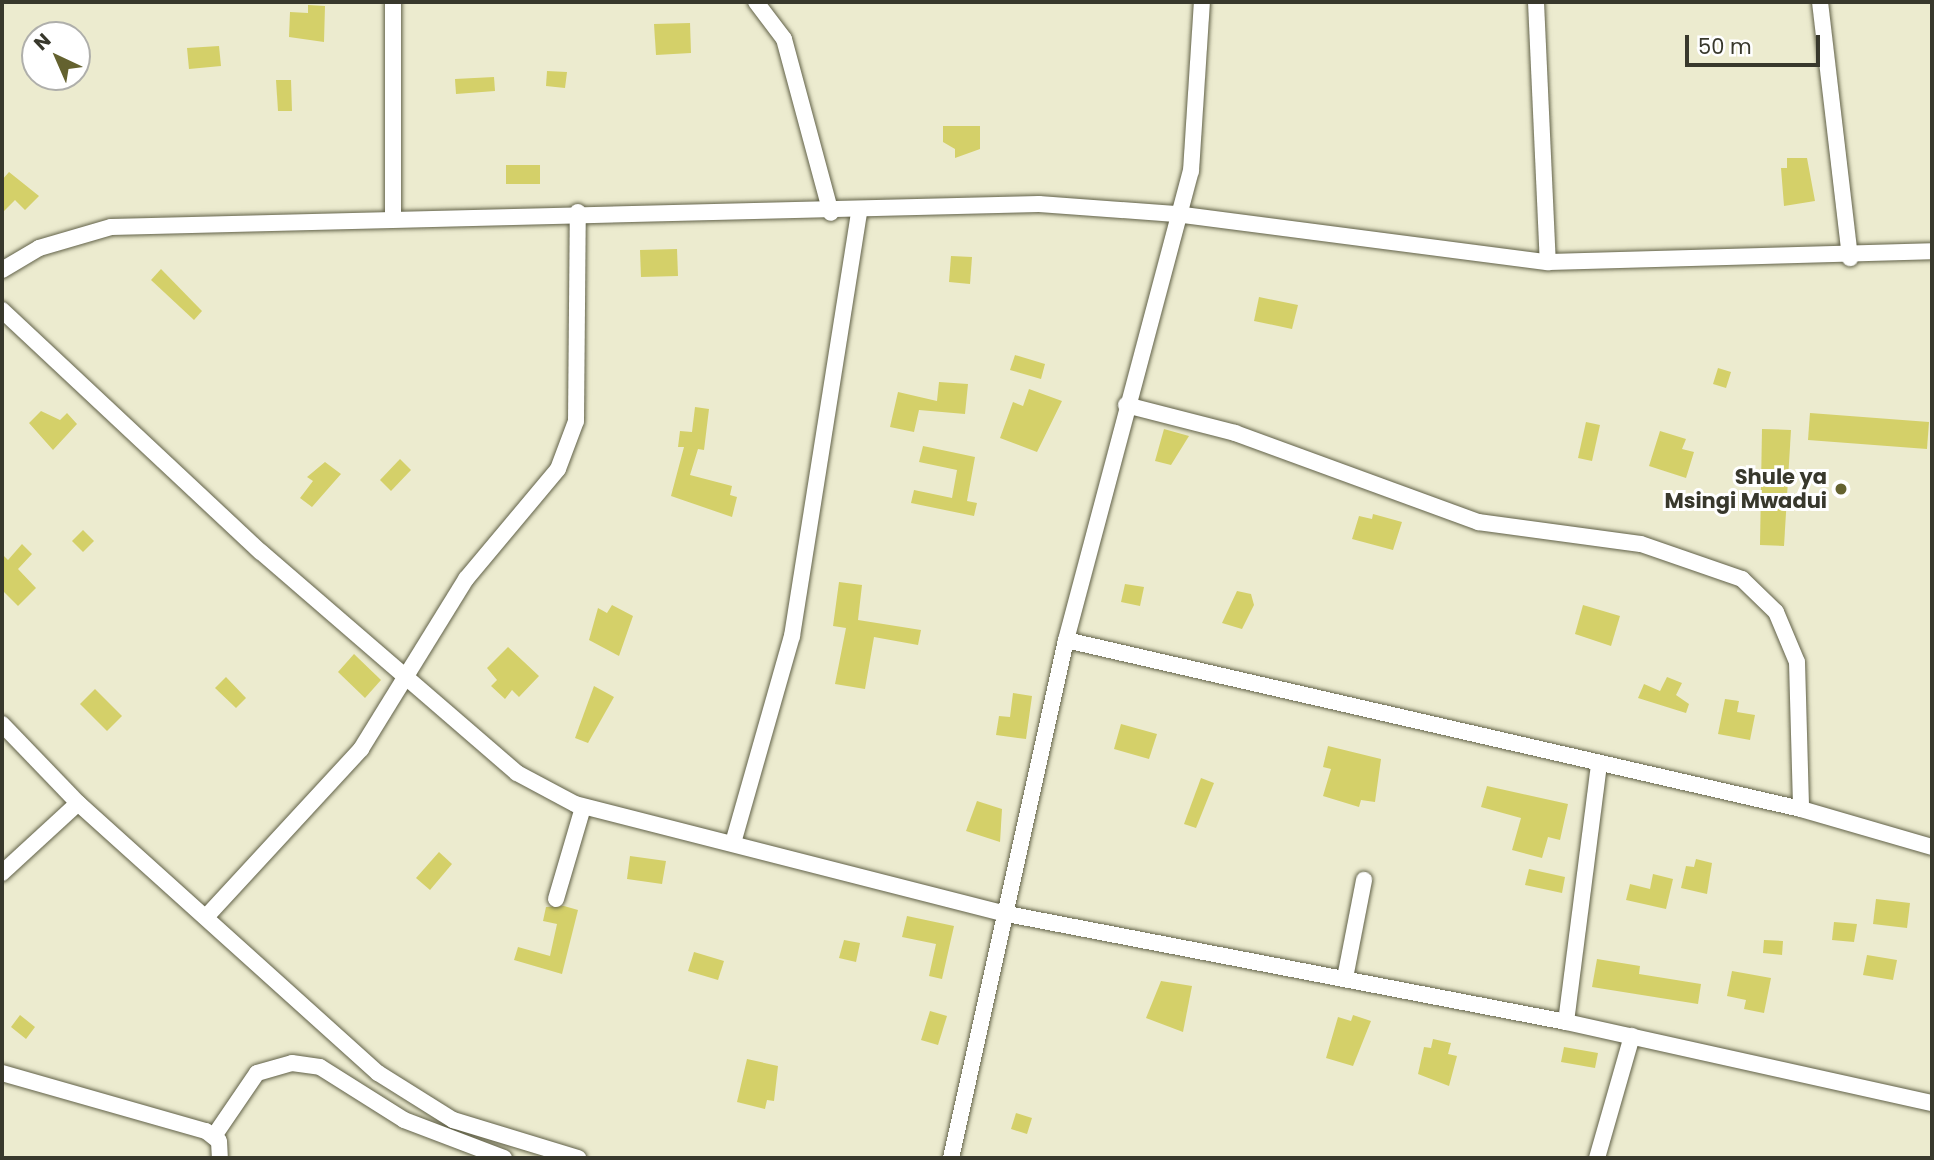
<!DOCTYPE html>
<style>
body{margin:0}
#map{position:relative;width:1934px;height:1160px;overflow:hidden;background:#ecebcf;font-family:Poppins,sans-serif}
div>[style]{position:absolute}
.building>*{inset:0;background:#d4d069}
.roads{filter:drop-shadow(0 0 2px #616148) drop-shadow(0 0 2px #616148)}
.street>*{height:16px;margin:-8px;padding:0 8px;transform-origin:8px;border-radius:8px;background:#fff}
.dots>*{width:19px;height:19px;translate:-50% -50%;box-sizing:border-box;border:4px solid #fff;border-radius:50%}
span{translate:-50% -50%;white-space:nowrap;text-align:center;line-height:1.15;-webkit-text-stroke:6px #fff;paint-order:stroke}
.poi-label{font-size:21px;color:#38382c;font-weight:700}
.right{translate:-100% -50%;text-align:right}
.frame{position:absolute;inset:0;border:4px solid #38382c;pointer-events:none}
.north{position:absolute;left:21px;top:21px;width:70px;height:70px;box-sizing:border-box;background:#fff;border:2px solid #afafab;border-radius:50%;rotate:316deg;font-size:19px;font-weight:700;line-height:28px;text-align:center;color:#38382c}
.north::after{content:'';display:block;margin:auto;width:24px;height:32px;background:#64622f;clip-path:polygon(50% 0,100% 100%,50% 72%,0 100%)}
.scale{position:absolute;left:1685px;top:35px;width:135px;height:32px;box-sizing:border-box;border:4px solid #38382c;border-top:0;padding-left:9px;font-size:21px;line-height:24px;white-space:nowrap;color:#38382c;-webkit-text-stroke:5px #fff;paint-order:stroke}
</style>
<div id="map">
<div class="building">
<div style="clip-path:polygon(308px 5px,325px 6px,324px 42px,289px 37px,290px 12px,308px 13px)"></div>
<div style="clip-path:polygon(690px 23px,691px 53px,656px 55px,654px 24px)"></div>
<div style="clip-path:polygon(219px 46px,221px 66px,189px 69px,187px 48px)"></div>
<div style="clip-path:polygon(547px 71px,567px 72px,565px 88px,546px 86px)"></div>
<div style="clip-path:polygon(494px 77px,495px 91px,456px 94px,455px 79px)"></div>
<div style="clip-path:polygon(276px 80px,291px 80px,292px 111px,278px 111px)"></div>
<div style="clip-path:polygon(943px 126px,980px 126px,980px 149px,955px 158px,955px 149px,943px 142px)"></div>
<div style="clip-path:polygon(1787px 158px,1807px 158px,1815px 201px,1784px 206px,1781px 168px,1787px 168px)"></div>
<div style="clip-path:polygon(506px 165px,540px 165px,540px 184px,506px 184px)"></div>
<div style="clip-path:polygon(9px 172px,39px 196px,25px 210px,15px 200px,2px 213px,2px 180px)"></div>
<div style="clip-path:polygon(677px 249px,678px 276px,641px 277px,640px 250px)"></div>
<div style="clip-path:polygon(951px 256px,972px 257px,970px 284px,949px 282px)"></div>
<div style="clip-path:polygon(161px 269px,202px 311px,194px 320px,151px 280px)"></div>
<div style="clip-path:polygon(1259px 297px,1298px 305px,1292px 329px,1254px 321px)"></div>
<div style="clip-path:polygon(1015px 355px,1045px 364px,1041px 379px,1010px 370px)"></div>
<div style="clip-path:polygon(1718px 368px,1731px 372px,1726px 388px,1713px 384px)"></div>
<div style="clip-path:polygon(939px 382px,968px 384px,965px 414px,919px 410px,914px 432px,890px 427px,898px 392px,937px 401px)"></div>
<div style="clip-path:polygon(1029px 389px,1062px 401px,1037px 452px,1000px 438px,1013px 402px,1023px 406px)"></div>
<div style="clip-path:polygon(695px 407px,709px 409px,704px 450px,698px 449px,690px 475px,732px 486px,730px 495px,737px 497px,732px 517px,671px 496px,684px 447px,678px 447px,680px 431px,692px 432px)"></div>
<div style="clip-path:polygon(41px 411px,60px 420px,67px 413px,77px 424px,53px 450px,29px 423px)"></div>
<div style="clip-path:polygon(1810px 413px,1929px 422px,1927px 449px,1808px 440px)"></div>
<div style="clip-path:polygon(1586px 422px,1600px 425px,1592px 461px,1578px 458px)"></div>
<div style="clip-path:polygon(1164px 429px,1189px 436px,1171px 465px,1155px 461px)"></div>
<div style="clip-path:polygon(1762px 429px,1791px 430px,1784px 546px,1760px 545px)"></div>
<div style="clip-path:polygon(1660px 431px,1686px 439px,1682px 449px,1694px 452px,1686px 478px,1649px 466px)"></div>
<div style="clip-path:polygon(923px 446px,975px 457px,967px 501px,977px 503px,974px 516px,911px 503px,914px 490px,952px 498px,957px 470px,919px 462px)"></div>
<div style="clip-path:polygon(400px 459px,411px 470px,391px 491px,380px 480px)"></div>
<div style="clip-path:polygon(325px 462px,341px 474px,312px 507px,300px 498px,313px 481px,307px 477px)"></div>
<div style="clip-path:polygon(1373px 514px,1402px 522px,1393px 550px,1352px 539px,1359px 516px,1372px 519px)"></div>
<div style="clip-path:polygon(83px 530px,94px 541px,83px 552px,72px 541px)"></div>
<div style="clip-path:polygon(22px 544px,32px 554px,18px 569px,36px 588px,18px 606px,2px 590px,2px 554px,8px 560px)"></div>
<div style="clip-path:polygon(839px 582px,862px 585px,858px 620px,921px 630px,918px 645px,874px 637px,865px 689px,835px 684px,846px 628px,833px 626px)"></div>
<div style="clip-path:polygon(1125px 584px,1144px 587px,1140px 606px,1121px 602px)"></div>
<div style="clip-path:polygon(1237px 591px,1251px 594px,1254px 605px,1242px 629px,1222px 623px)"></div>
<div style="clip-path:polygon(612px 605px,633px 616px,619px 656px,589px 640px,598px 608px,607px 613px)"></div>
<div style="clip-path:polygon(1583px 605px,1620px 616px,1611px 646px,1575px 634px)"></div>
<div style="clip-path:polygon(508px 647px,539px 676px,519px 697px,512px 690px,505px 699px,491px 686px,497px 680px,487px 668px)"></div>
<div style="clip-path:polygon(354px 654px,381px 680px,365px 698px,338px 672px)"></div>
<div style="clip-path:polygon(226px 677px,246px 698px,236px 708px,215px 688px)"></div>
<div style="clip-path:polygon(1667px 677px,1682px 683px,1676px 695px,1689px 704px,1686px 713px,1638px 698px,1644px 684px,1660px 691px)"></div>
<div style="clip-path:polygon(594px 686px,614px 697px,588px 743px,575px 738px)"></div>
<div style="clip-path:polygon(95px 689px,122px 716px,107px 731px,80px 704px)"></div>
<div style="clip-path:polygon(1013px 693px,1032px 696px,1026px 739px,996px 735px,999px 716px,1010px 717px)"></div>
<div style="clip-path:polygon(1725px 699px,1739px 701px,1737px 712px,1755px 715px,1750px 740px,1718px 734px)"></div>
<div style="clip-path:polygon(1121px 724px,1157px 734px,1149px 759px,1114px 749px)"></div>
<div style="clip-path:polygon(1328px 746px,1381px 759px,1375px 802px,1361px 800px,1359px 807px,1323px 796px,1331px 769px,1323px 767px)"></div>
<div style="clip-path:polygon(1201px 778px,1214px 783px,1196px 828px,1184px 824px)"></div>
<div style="clip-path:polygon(1487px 786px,1568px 804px,1560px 840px,1548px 837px,1542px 858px,1512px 850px,1521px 818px,1481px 807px)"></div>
<div style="clip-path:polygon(977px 801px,1002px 809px,1000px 842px,966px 831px)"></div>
<div style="clip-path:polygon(439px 852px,452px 864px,430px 890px,416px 878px)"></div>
<div style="clip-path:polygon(630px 856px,666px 861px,662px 884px,627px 879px)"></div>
<div style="clip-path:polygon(1696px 859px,1712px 863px,1707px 894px,1681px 888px,1686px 866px,1694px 867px)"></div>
<div style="clip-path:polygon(1529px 869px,1565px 877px,1562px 893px,1525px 885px)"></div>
<div style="clip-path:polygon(1653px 874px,1673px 879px,1666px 909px,1626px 900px,1630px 884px,1650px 889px)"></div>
<div style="clip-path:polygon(1876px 899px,1910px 903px,1907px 928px,1873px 924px)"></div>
<div style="clip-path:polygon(564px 906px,578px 910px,562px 974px,514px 960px,518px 947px,550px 956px,557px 924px,543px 921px,546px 907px)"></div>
<div style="clip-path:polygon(907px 916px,954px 926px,942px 979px,929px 976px,936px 944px,902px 937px)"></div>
<div style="clip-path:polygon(1834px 922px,1857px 924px,1854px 942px,1832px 940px)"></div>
<div style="clip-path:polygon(844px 940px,860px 943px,856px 962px,839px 958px)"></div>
<div style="clip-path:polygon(1764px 940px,1783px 941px,1782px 955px,1763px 953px)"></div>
<div style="clip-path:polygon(694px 952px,724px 961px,718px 980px,688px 971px)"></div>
<div style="clip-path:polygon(1867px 955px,1897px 960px,1893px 980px,1863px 975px)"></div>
<div style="clip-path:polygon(1597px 959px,1640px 966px,1639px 974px,1701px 984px,1698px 1004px,1592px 987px)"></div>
<div style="clip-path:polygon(1732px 971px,1771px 978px,1764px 1013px,1744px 1009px,1746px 1000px,1727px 996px)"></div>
<div style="clip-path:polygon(1161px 981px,1192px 986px,1183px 1032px,1146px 1018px)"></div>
<div style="clip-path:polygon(930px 1011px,947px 1016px,938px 1045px,921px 1040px)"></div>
<div style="clip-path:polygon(20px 1015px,35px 1027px,26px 1039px,11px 1027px)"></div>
<div style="clip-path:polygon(1353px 1015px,1371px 1021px,1353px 1066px,1326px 1058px,1338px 1017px,1351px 1021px)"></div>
<div style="clip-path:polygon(1433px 1039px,1451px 1043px,1448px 1054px,1457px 1056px,1449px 1086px,1418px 1074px,1424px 1047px,1431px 1048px)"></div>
<div style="clip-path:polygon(1564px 1047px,1598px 1053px,1595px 1068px,1561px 1062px)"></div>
<div style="clip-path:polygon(747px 1059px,778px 1066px,774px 1101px,767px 1100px,765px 1109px,737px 1102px)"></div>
<div style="clip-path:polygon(1016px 1113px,1032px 1118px,1027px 1134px,1011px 1129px)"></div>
</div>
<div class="roads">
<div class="street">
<div style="left:393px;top:2px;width:215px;rotate:90deg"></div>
<div style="left:756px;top:2px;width:46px;rotate:52.9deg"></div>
<div style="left:784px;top:39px;width:180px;rotate:74.9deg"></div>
<div style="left:1536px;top:2px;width:260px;rotate:87.4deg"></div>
<div style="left:1820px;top:2px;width:258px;rotate:83.3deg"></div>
<div style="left:2px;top:270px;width:43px;rotate:-30.7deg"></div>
<div style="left:39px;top:248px;width:75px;rotate:-16.3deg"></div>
<div style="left:111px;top:227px;width:928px;rotate:-1.42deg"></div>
<div style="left:1039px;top:204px;width:137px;rotate:4.2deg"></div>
<div style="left:1176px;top:214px;width:375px;rotate:7.4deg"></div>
<div style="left:1548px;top:262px;width:384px;rotate:-1.6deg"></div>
<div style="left:2px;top:310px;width:354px;rotate:43.1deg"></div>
<div style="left:261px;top:552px;width:338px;rotate:40.8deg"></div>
<div style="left:517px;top:773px;width:66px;rotate:28.1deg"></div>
<div style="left:575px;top:804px;width:446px;rotate:14.3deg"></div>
<div style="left:1007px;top:914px;width:569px;rotate:10.93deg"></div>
<div style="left:1566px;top:1022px;width:375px;rotate:12.5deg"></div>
<div style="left:1126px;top:405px;width:113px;rotate:14.4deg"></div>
<div style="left:1235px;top:433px;width:259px;rotate:20.1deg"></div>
<div style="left:1478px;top:522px;width:164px;rotate:7.7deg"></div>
<div style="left:1641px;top:544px;width:107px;rotate:19.1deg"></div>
<div style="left:1742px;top:579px;width:47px;rotate:44.1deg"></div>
<div style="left:1776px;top:612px;width:54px;rotate:67.2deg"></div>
<div style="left:1797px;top:662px;width:147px;rotate:88.4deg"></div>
<div style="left:1066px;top:640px;width:754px;rotate:12.95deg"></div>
<div style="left:1801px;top:809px;width:136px;rotate:16.2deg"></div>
<div style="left:2px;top:724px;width:110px;rotate:46.1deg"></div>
<div style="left:78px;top:803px;width:404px;rotate:42deg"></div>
<div style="left:378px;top:1073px;width:89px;rotate:32.1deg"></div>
<div style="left:453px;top:1120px;width:131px;rotate:16.9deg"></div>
<div style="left:733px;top:843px;width:215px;rotate:-74.1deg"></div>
<div style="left:792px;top:636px;width:428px;rotate:-81deg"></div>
<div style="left:2px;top:873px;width:103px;rotate:-42.6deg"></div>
<div style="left:556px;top:899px;width:96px;rotate:-73.6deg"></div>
<div style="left:206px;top:917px;width:229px;rotate:-47.3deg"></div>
<div style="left:361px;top:749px;width:200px;rotate:-58.3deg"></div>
<div style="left:466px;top:579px;width:143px;rotate:-50.1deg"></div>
<div style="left:558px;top:469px;width:51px;rotate:-69.4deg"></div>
<div style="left:576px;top:421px;width:209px;rotate:-89.5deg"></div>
<div style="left:1345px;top:978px;width:100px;rotate:-79deg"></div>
<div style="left:1566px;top:1022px;width:259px;rotate:-82.7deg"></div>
<div style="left:2px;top:1073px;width:212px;rotate:15.9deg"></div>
<div style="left:206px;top:1131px;width:16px;rotate:38deg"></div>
<div style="left:219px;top:1141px;width:17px;rotate:87deg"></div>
<div style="left:214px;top:1136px;width:76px;rotate:-55.7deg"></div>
<div style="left:257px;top:1073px;width:36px;rotate:-16deg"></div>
<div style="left:292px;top:1063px;width:28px;rotate:8deg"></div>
<div style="left:320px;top:1067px;width:99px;rotate:32.2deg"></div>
<div style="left:404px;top:1120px;width:107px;rotate:20.8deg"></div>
<div style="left:951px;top:1158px;width:531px;rotate:-77.48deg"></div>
<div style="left:1066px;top:640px;width:485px;rotate:-75.1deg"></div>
<div style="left:1191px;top:171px;width:169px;rotate:-86.3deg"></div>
<div style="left:1597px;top:1158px;width:127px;rotate:-74deg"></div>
</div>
</div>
<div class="dots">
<div style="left:1841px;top:489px;background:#64622f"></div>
</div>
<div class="poi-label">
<span class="right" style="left:1827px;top:489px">Shule ya<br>Msingi Mwadui</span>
</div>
<div class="frame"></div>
<div class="north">N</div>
<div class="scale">50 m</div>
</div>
